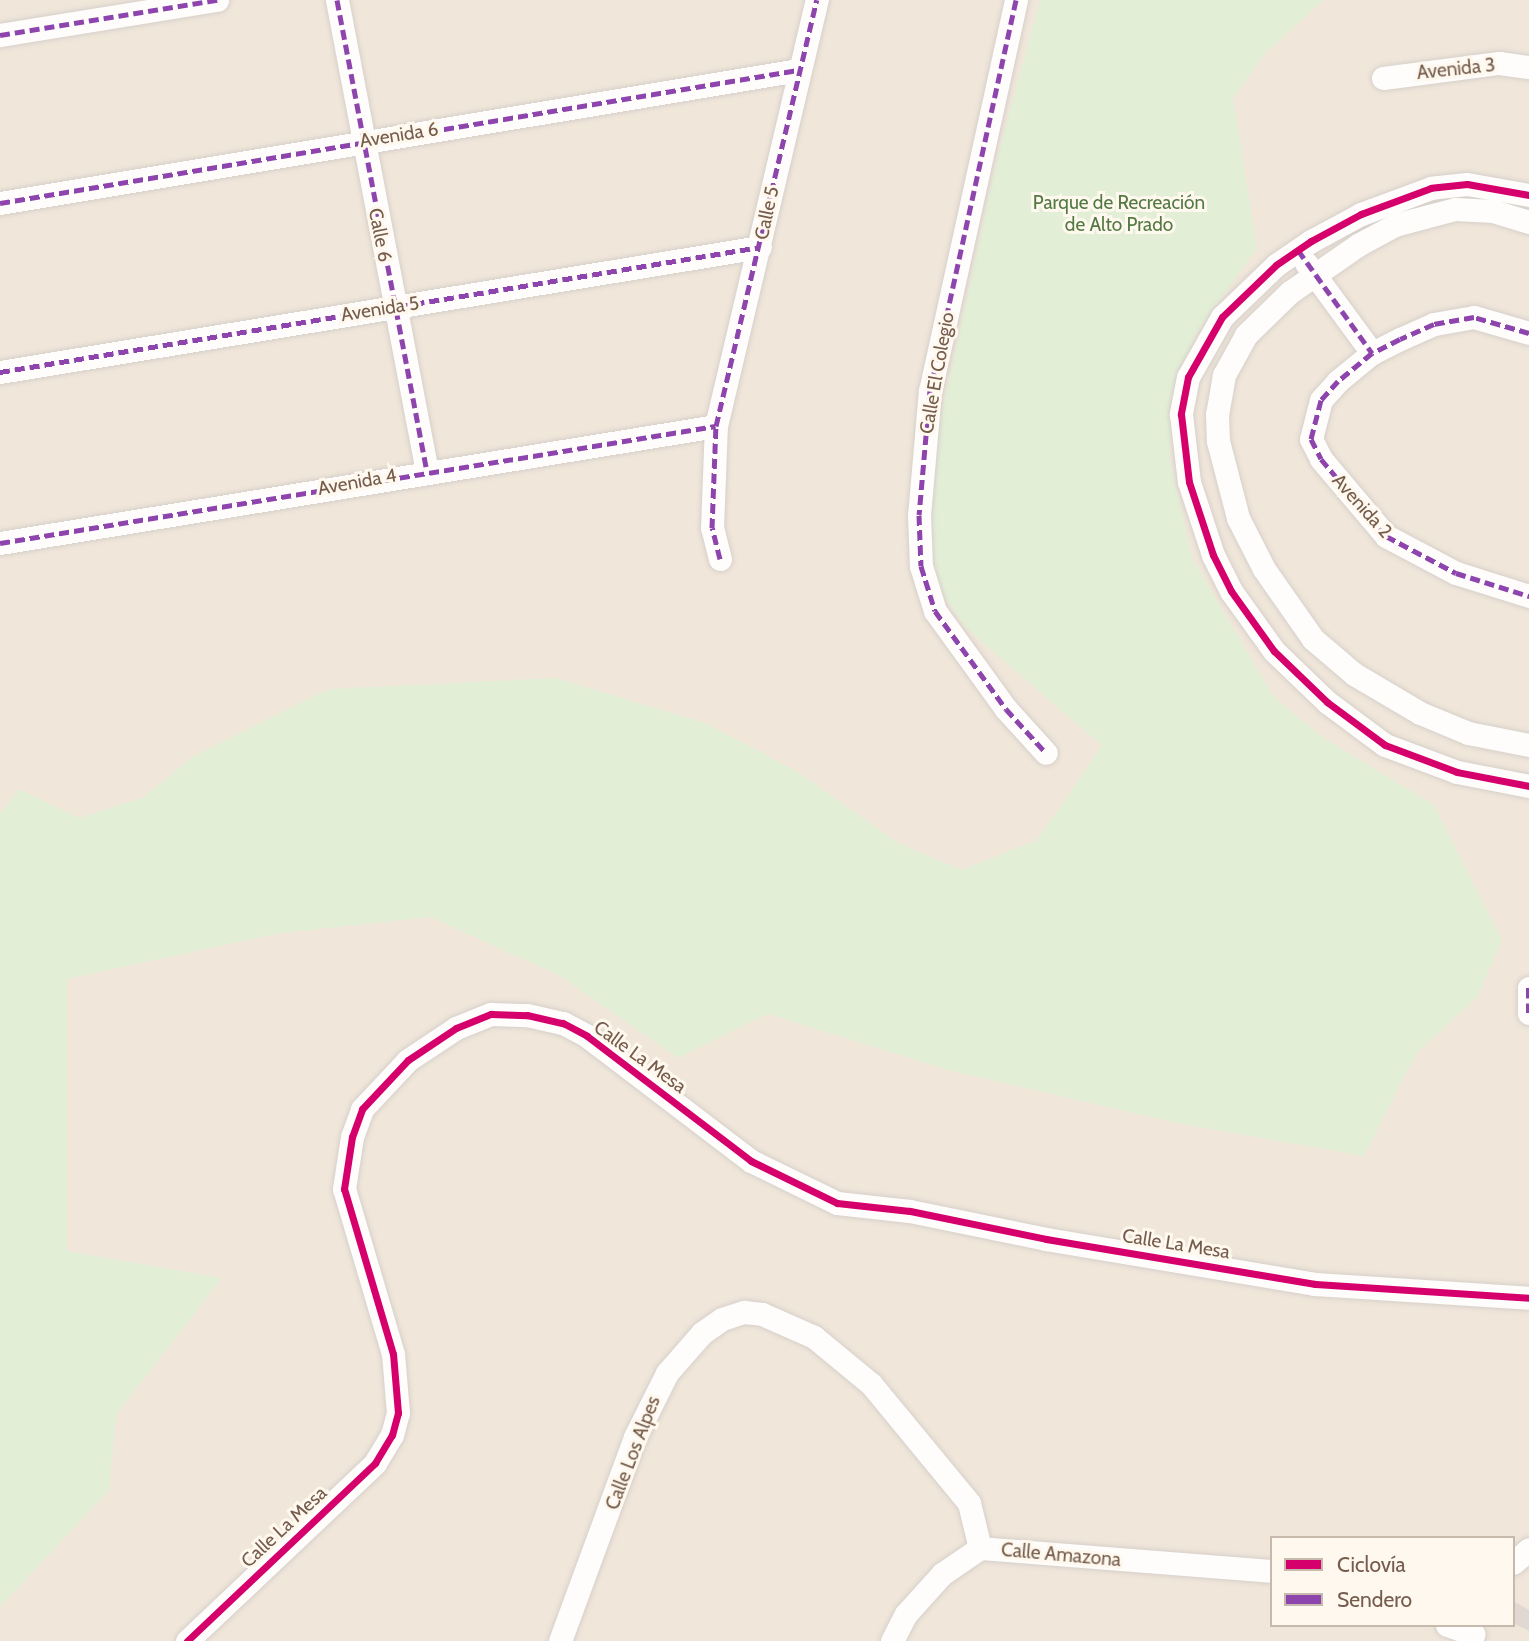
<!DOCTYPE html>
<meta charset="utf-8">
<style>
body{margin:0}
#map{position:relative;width:1529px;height:1641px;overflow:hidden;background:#f7f3ec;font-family:Cabin,sans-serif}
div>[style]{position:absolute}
.residential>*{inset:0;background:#f0e6da}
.green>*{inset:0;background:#e3eed7}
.building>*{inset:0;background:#e1d9d1}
.roads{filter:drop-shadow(0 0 2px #d6d0ca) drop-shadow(0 0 2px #d6d0ca)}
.minor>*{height:23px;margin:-11.5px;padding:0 11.5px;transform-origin:11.5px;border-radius:11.5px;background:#fefdfc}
.quiet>*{height:5px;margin-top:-2.5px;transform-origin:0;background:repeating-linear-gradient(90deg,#8e44ad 0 10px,transparent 0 15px)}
.cycleway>*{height:7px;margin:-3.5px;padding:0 3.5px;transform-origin:3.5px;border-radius:3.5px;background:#d6006c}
span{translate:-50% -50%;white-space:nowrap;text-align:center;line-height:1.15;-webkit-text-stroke:6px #fef8ee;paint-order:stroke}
.street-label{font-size:19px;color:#755c4c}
.park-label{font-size:19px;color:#547a44}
.legend{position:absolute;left:1270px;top:1536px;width:245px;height:91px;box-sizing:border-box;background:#fef8ee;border:2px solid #c7baad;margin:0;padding:9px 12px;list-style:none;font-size:21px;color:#755c4c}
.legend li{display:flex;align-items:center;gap:14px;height:35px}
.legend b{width:35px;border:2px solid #c7baad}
</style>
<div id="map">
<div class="residential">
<div style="clip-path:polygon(evenodd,0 0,1529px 0,1529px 1641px,0 1641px,0 0,1272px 1538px,1513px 1538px,1513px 1625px,1272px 1625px,1272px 1538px)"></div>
</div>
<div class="green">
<div style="clip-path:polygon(1040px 0,1323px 0,1264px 55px,1233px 98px,1257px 248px,1195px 335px,1172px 398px,1170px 460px,1192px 558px,1273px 696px,1322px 737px,1434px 805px,1502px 940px,1477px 997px,1416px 1054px,1364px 1156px,1177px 1123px,948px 1070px,768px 1014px,678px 1058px,560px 976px,431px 917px,281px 933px,67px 979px,67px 1251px,222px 1278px,116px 1415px,109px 1490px,0 1607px,0 814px,18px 789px,80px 818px,144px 797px,191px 758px,329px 689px,556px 678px,705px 723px,798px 772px,900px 844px,962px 870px,1037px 840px,1102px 746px,964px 626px,941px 592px,930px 541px,936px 439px,997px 158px)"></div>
</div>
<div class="building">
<div style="clip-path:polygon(1515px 1602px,1529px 1610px,1529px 1631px,1513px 1623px)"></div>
</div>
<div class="roads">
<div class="minor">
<div style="left:337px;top:0;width:479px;rotate:79.2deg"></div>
<div style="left:1016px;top:0;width:399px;rotate:102.4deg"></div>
<div style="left:930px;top:390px;width:125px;rotate:95deg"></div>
<div style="left:919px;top:515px;width:51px;rotate:87.8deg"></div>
<div style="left:921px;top:566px;width:47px;rotate:72.7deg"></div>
<div style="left:935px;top:611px;width:121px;rotate:54.1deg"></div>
<div style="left:1006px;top:709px;width:59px;rotate:47.7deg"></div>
<div style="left:0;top:35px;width:220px;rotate:-9.2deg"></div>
<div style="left:1383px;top:78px;width:117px;rotate:-7.4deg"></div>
<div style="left:1499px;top:63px;width:30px;rotate:8deg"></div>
<div style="left:1529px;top:195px;width:63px;rotate:-169.9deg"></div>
<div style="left:1467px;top:184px;width:36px;rotate:174deg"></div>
<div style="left:1431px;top:188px;width:75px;rotate:159.6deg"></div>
<div style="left:1361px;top:214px;width:57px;rotate:151.6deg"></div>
<div style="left:1311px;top:241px;width:42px;rotate:145.6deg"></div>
<div style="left:1276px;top:265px;width:75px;rotate:136.1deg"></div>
<div style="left:1222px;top:317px;width:69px;rotate:119.5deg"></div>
<div style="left:1188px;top:377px;width:38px;rotate:101deg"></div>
<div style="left:1181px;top:414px;width:68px;rotate:83.3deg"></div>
<div style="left:1189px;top:482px;width:77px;rotate:71.8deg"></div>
<div style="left:1213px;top:555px;width:40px;rotate:63.4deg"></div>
<div style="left:1231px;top:591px;width:74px;rotate:54.4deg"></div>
<div style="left:1274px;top:651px;width:74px;rotate:43.9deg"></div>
<div style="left:1327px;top:702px;width:72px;rotate:36.6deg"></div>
<div style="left:1385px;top:745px;width:77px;rotate:20.6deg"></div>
<div style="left:1457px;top:772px;width:73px;rotate:11deg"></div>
<div style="left:0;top:203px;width:809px;rotate:-9.46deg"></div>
<div style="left:1529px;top:222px;width:37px;rotate:-163deg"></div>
<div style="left:1494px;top:211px;width:39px;rotate:-177deg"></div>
<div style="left:1455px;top:209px;width:62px;rotate:165.1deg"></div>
<div style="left:1395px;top:225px;width:42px;rotate:151.6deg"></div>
<div style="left:1358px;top:245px;width:83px;rotate:145.3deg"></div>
<div style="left:1290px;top:292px;width:62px;rotate:135.7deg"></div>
<div style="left:1246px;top:335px;width:46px;rotate:118.8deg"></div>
<div style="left:1224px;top:375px;width:40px;rotate:100deg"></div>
<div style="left:1217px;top:414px;width:27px;rotate:88deg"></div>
<div style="left:1218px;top:441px;width:80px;rotate:75.4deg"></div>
<div style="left:1238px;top:518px;width:57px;rotate:63deg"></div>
<div style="left:1264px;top:569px;width:85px;rotate:55deg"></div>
<div style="left:1313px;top:639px;width:54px;rotate:40.5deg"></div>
<div style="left:1354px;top:674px;width:77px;rotate:30.6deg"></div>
<div style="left:1420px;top:713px;width:52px;rotate:22.6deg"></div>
<div style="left:1468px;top:733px;width:62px;rotate:11.1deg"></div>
<div style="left:1306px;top:263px;width:112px;rotate:53.7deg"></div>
<div style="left:1529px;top:333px;width:57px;rotate:-163.8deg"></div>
<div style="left:1474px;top:317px;width:41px;rotate:170.1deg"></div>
<div style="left:1434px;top:324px;width:37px;rotate:156deg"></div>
<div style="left:1400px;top:339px;width:31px;rotate:153deg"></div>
<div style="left:1372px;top:353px;width:44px;rotate:140.5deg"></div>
<div style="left:1338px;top:381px;width:25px;rotate:132deg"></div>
<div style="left:1321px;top:400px;width:40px;rotate:104.4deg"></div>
<div style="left:1311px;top:439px;width:22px;rotate:63deg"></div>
<div style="left:1321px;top:459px;width:101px;rotate:49.8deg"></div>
<div style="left:1386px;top:536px;width:79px;rotate:27.9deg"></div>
<div style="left:1456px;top:573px;width:77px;rotate:17.5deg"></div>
<div style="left:0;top:372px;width:770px;rotate:-9.34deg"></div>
<div style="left:0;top:543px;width:725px;rotate:-9.28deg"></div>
<div style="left:720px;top:559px;width:32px;rotate:-104deg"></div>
<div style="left:712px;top:528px;width:102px;rotate:-87.8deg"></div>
<div style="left:716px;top:426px;width:438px;rotate:-76.7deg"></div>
<div style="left:1529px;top:988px;width:25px;rotate:90deg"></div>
<div style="left:1513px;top:1563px;width:21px;rotate:-41deg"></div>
<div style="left:1447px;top:1625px;width:28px;rotate:19deg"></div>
<div style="left:187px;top:1641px;width:259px;rotate:-43.4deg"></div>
<div style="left:375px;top:1463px;width:33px;rotate:-59deg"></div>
<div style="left:392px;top:1435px;width:23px;rotate:-75deg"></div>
<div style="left:398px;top:1413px;width:59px;rotate:-94.8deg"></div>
<div style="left:393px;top:1354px;width:172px;rotate:-106.5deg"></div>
<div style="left:344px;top:1189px;width:53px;rotate:-81.3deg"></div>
<div style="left:352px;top:1137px;width:30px;rotate:-70deg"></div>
<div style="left:362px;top:1109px;width:67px;rotate:-46.8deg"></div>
<div style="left:408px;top:1060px;width:58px;rotate:-33.7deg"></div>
<div style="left:456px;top:1028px;width:38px;rotate:-22deg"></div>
<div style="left:491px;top:1014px;width:36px;rotate:2deg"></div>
<div style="left:527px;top:1015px;width:37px;rotate:13deg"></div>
<div style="left:563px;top:1023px;width:27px;rotate:28deg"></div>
<div style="left:587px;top:1036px;width:206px;rotate:37.3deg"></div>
<div style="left:751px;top:1161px;width:96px;rotate:26deg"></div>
<div style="left:837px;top:1203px;width:73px;rotate:6.3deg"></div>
<div style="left:910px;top:1211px;width:139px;rotate:11.6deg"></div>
<div style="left:1046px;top:1239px;width:273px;rotate:9.5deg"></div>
<div style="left:1315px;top:1284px;width:214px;rotate:3.7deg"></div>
<div style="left:560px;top:1641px;width:217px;rotate:-69.8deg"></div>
<div style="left:635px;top:1437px;width:72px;rotate:-63.4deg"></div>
<div style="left:667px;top:1373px;width:53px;rotate:-48.8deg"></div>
<div style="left:702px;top:1333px;width:24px;rotate:-35deg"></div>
<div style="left:722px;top:1319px;width:23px;rotate:-18deg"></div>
<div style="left:744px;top:1312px;width:18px;rotate:6deg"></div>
<div style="left:762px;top:1314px;width:57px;rotate:23.9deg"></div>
<div style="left:814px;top:1337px;width:74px;rotate:39.5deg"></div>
<div style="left:871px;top:1384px;width:154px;rotate:50.5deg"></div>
<div style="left:969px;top:1503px;width:46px;rotate:76.3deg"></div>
<div style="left:892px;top:1641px;width:30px;rotate:-63deg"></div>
<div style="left:906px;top:1614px;width:54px;rotate:-48deg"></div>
<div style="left:942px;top:1574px;width:46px;rotate:-34.4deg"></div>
<div style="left:980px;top:1548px;width:293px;rotate:4.5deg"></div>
</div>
</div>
<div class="quiet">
<div style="left:337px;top:0;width:479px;rotate:79.2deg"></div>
<div style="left:1016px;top:0;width:399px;rotate:102.4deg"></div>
<div style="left:930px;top:390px;width:125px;rotate:95deg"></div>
<div style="left:919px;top:515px;width:51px;rotate:87.8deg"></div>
<div style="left:921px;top:566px;width:47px;rotate:72.7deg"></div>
<div style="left:935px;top:611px;width:121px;rotate:54.1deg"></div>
<div style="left:1006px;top:709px;width:59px;rotate:47.7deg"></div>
<div style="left:0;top:35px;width:220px;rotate:-9.2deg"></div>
<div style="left:0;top:203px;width:809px;rotate:-9.46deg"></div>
<div style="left:1298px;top:250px;width:127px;rotate:54.3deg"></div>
<div style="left:1529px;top:333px;width:57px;rotate:-163.8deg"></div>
<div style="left:1474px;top:317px;width:41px;rotate:170.1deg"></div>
<div style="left:1434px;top:324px;width:37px;rotate:156deg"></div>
<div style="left:1400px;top:339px;width:31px;rotate:153deg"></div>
<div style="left:1372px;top:353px;width:44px;rotate:140.5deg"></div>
<div style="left:1338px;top:381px;width:25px;rotate:132deg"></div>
<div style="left:1321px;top:400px;width:40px;rotate:104.4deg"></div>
<div style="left:1311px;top:439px;width:22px;rotate:63deg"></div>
<div style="left:1321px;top:459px;width:101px;rotate:49.8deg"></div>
<div style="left:1386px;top:536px;width:79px;rotate:27.9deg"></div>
<div style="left:1456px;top:573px;width:77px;rotate:17.5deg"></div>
<div style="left:0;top:372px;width:770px;rotate:-9.34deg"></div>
<div style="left:0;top:543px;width:725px;rotate:-9.28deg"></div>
<div style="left:720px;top:559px;width:32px;rotate:-104deg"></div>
<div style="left:712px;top:528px;width:102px;rotate:-87.8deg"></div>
<div style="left:716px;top:426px;width:438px;rotate:-76.7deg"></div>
<div style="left:1529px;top:988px;width:25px;rotate:90deg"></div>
</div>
<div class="cycleway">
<div style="left:1529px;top:195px;width:63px;rotate:-169.9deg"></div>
<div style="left:1467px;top:184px;width:36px;rotate:174deg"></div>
<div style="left:1431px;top:188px;width:75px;rotate:159.6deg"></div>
<div style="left:1361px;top:214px;width:57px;rotate:151.6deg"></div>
<div style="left:1311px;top:241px;width:42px;rotate:145.6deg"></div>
<div style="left:1276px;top:265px;width:75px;rotate:136.1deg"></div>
<div style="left:1222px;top:317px;width:69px;rotate:119.5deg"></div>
<div style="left:1188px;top:377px;width:38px;rotate:101deg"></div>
<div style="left:1181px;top:414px;width:68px;rotate:83.3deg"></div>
<div style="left:1189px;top:482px;width:77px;rotate:71.8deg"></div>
<div style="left:1213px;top:555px;width:40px;rotate:63.4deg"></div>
<div style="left:1231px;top:591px;width:74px;rotate:54.4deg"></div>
<div style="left:1274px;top:651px;width:74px;rotate:43.9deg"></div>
<div style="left:1327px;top:702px;width:72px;rotate:36.6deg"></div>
<div style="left:1385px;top:745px;width:77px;rotate:20.6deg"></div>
<div style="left:1457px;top:772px;width:73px;rotate:11deg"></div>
<div style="left:187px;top:1641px;width:259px;rotate:-43.4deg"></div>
<div style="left:375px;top:1463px;width:33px;rotate:-59deg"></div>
<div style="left:392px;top:1435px;width:23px;rotate:-75deg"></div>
<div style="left:398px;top:1413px;width:59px;rotate:-94.8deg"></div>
<div style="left:393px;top:1354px;width:172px;rotate:-106.5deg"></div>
<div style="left:344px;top:1189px;width:53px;rotate:-81.3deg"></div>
<div style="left:352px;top:1137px;width:30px;rotate:-70deg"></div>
<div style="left:362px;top:1109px;width:67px;rotate:-46.8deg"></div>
<div style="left:408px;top:1060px;width:58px;rotate:-33.7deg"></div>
<div style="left:456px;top:1028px;width:38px;rotate:-22deg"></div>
<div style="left:491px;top:1014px;width:36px;rotate:2deg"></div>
<div style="left:527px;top:1015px;width:37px;rotate:13deg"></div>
<div style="left:563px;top:1023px;width:27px;rotate:28deg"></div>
<div style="left:587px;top:1036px;width:206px;rotate:37.3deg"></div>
<div style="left:751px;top:1161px;width:96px;rotate:26deg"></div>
<div style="left:837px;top:1203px;width:73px;rotate:6.3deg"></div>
<div style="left:910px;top:1211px;width:139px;rotate:11.6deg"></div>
<div style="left:1046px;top:1239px;width:273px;rotate:9.5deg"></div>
<div style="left:1315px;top:1284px;width:214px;rotate:3.7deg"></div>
</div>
<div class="street-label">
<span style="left:1456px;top:69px;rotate:-6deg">Avenida 3</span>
<span style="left:399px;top:135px;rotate:-9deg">Avenida 6</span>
<span style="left:767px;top:213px;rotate:-78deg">Calle 5</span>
<span style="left:380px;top:235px;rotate:79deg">Calle 6</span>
<span style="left:380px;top:309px;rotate:-9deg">Avenida 5</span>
<span style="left:937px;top:373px;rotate:-80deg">Calle El Colegio</span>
<span style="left:357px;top:482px;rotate:-10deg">Avenida 4</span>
<span style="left:1362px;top:506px;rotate:48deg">Avenida 2</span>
<span style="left:640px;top:1057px;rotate:36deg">Calle La Mesa</span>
<span style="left:1176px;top:1244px;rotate:9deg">Calle La Mesa</span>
<span style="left:633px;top:1453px;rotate:-69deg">Calle Los Alpes</span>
<span style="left:284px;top:1527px;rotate:-43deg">Calle La Mesa</span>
<span style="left:1061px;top:1555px;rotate:5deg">Calle Amazona</span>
</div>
<div class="park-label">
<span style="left:1119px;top:214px">Parque de Recreación<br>de Alto Prado</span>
</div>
<ul class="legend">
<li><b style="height:9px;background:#d6006c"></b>Ciclovía</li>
<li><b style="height:9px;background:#8e44ad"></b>Sendero</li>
</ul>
</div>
